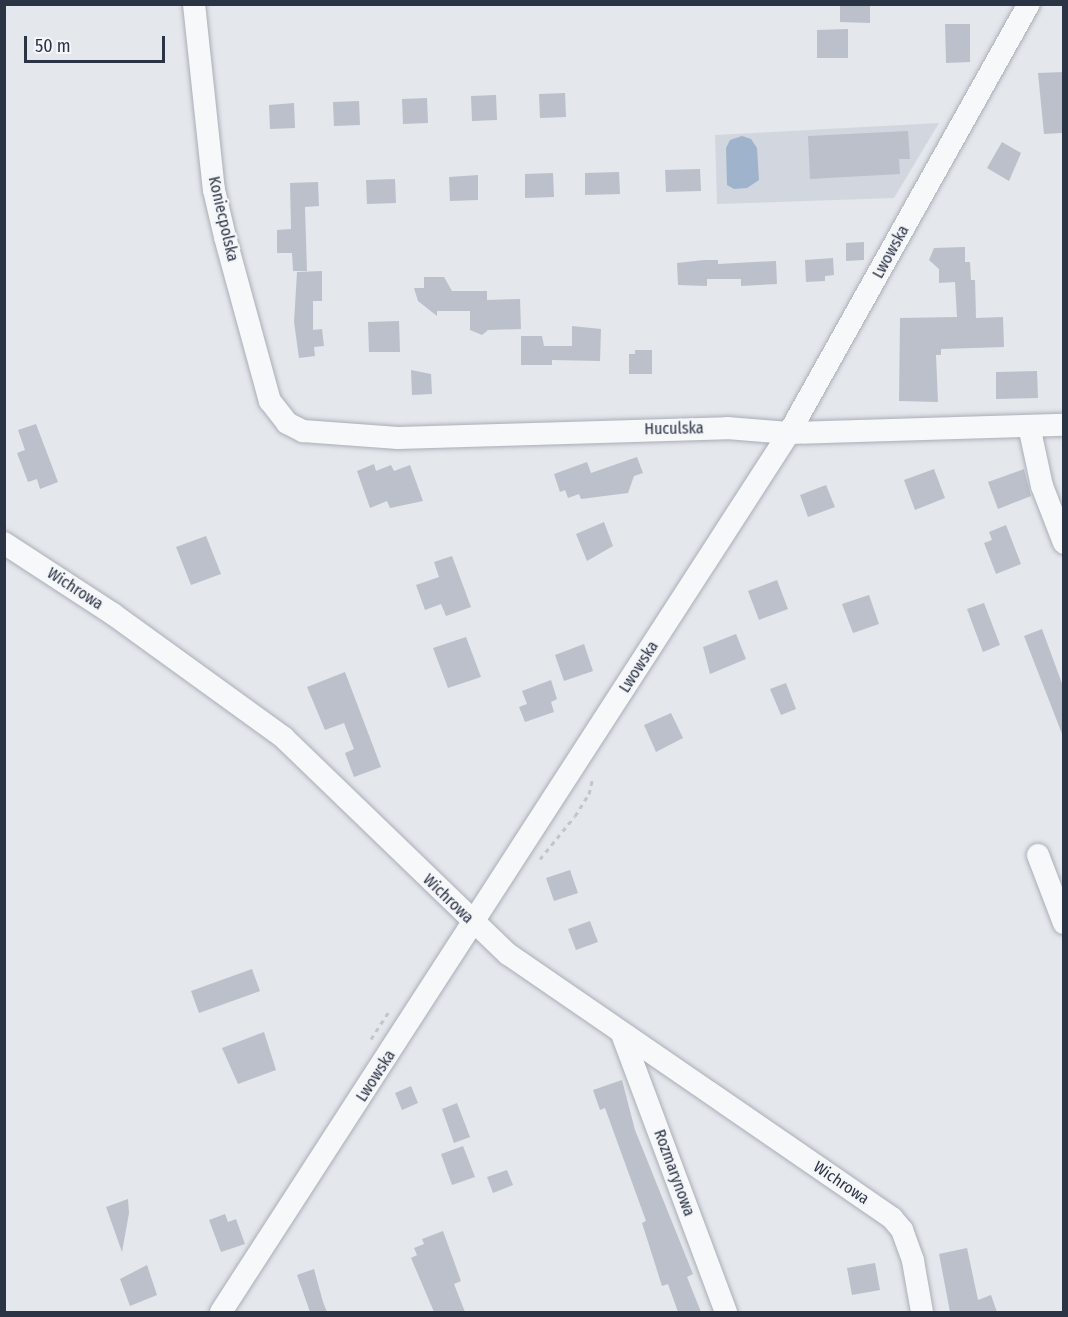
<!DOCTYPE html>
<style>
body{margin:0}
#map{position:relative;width:1068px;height:1317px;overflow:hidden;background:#e4e7ec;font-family:"Fira Sans Condensed",sans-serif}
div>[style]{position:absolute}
.built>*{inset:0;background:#d2d6de}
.water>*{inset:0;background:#9fb4cc}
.building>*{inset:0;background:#bbc0ca}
.path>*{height:3px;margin-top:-1.5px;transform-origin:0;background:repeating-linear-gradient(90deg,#c2c5cb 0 4.5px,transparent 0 9px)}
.roads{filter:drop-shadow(0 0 2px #a9aeb7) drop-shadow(0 0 2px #a9aeb7)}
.minor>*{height:22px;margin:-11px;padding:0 11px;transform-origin:11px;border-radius:11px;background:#f7f8fa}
span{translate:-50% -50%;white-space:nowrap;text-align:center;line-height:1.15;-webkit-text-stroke:4.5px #f4f6f9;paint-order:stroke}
.street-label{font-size:16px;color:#2b3445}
.frame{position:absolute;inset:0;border:6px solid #2b3445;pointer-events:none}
.scale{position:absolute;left:24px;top:36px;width:141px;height:27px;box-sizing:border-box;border:3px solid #2b3445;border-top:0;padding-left:8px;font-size:18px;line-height:21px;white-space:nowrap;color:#2b3445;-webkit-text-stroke:4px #f4f6f9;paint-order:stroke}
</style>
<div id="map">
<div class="built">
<div style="clip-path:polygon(939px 123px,894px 198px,717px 204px,715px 135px)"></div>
</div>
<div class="water">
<div style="clip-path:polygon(742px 136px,751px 139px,757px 148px,759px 180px,747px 188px,734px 189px,727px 185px,726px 148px,730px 140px)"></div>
</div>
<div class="building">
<div style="clip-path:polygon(840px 4px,870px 4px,870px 23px,840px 22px)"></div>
<div style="clip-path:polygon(945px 24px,970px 24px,970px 62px,946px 63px)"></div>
<div style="clip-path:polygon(848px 29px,848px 58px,817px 58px,817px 30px)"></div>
<div style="clip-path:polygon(1064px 72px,1062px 133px,1044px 134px,1038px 73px)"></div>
<div style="clip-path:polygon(565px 93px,566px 117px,540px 118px,539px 94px)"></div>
<div style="clip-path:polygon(496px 95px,497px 120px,472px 121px,471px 96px)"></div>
<div style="clip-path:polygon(427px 98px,428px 123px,403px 124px,402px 99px)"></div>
<div style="clip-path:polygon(359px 101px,360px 125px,334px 126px,333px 102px)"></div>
<div style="clip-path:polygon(294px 103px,295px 128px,270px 129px,269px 105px)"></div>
<div style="clip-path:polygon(908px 131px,910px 159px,899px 159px,900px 174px,810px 179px,808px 136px)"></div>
<div style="clip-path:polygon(1002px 142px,1021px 153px,1009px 181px,987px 168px)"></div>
<div style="clip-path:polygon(700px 169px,701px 191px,666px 192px,665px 170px)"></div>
<div style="clip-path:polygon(619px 172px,620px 194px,585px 195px,585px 173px)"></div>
<div style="clip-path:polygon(553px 173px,554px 197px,525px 198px,525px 174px)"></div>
<div style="clip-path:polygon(478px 175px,478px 200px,450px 201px,449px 177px)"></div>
<div style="clip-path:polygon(395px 179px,396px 203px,367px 204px,366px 180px)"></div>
<div style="clip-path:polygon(318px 182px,319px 206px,305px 207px,307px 271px,293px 271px,292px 253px,277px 253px,277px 230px,291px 229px,290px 183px)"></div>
<div style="clip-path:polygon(864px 242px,864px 260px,846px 261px,846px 243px)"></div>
<div style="clip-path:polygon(965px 247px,965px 262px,970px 262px,971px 280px,975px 280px,976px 318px,1003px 317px,1004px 347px,941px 349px,941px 355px,936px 355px,938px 402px,899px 401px,900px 318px,957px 317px,955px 282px,939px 283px,939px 269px,929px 260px,934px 248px)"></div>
<div style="clip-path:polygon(833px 258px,834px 275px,825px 276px,825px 281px,806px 282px,805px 260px)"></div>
<div style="clip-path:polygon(704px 260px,718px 260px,718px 264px,776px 261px,777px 284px,741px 286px,741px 279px,707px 279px,707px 286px,678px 285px,677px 263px)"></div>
<div style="clip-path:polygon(322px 271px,322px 301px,313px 301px,313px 330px,322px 329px,324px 346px,314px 347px,315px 356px,299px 358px,294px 322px,297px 272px)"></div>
<div style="clip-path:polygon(424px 277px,444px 277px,452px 291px,487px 291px,487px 300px,520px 299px,521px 329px,488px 330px,482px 335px,470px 330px,470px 311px,437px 311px,437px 316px,418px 301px,414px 288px,424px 288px)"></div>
<div style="clip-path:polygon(399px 321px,400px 352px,369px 352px,368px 322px)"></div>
<div style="clip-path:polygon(572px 326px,601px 329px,600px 361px,552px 360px,552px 365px,521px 365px,521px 336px,542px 336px,544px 346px,572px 346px)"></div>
<div style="clip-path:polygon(635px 350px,652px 350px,652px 374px,629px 374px,629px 354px,635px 354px)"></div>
<div style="clip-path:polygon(411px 370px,431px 374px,432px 394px,412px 395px)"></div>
<div style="clip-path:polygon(1037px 371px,1038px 398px,996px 399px,996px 372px)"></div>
<div style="clip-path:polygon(36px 424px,58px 482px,40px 489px,37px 479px,28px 482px,17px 453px,25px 450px,18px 430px)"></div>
<div style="clip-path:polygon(637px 457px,643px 473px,634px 476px,628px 493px,581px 499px,579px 494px,568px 498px,565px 490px,560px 492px,554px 474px,587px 462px,591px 473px)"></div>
<div style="clip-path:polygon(374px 464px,376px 471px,391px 465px,394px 471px,410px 465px,423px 501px,390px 508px,387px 501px,370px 508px,357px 471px)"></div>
<div style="clip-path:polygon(934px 469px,945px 498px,915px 510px,904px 480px)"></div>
<div style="clip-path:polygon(1024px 469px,1031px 496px,998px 509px,988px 482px)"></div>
<div style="clip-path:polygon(826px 485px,835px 507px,808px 517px,800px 495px)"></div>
<div style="clip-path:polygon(604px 522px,613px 546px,587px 561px,576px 534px)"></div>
<div style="clip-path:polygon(1006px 525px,1021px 564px,996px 574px,984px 543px,992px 540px,989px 532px)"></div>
<div style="clip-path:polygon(206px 536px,221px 574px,191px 585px,176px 547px)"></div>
<div style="clip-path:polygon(452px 556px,471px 607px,446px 616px,441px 604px,425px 610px,416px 585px,439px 577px,434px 562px)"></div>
<div style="clip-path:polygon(777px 580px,788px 609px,759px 620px,748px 591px)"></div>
<div style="clip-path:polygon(869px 595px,879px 624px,853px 633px,842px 604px)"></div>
<div style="clip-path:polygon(984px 603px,1000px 645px,983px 652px,967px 609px)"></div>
<div style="clip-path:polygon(1042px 629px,1064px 689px,1064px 739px,1024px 636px)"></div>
<div style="clip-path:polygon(736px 634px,746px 659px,710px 674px,703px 647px)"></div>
<div style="clip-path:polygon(466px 637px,481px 677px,448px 688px,433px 648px)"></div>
<div style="clip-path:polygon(584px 644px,593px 671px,564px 681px,555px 655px)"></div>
<div style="clip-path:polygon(345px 672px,381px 767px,354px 777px,345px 753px,354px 749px,344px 723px,325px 730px,307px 687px)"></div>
<div style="clip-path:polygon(551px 680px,557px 699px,551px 702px,554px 712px,525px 722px,519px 707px,527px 704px,522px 691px)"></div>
<div style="clip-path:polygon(786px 683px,796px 709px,781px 715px,770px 689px)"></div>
<div style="clip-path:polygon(671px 713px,683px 738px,656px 752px,644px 725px)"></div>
<div style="clip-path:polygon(570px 870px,578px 893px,554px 901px,546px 878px)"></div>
<div style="clip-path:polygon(590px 921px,598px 942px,576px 950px,568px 929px)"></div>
<div style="clip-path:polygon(252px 969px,260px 991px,199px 1013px,191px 991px)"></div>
<div style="clip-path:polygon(264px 1032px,276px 1070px,238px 1084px,222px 1048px)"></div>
<div style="clip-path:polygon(622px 1080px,635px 1130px,693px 1274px,687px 1277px,701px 1312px,678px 1312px,668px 1284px,662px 1286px,642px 1223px,646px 1221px,605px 1108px,600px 1110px,593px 1090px)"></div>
<div style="clip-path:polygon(411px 1086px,418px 1103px,402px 1110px,395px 1093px)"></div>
<div style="clip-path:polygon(457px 1103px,470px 1137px,454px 1143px,442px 1109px)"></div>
<div style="clip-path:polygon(463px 1146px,475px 1177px,452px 1185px,441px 1154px)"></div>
<div style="clip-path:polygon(507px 1170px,513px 1185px,493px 1193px,487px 1177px)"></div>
<div style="clip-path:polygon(128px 1199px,129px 1213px,122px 1252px,106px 1207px)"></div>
<div style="clip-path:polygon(225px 1214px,228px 1222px,236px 1219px,245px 1244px,221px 1252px,209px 1220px)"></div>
<div style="clip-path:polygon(443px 1231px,461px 1281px,454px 1284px,465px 1312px,434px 1312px,411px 1258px,417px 1255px,414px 1248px,424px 1244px,422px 1239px)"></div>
<div style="clip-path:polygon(967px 1248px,978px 1300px,991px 1295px,997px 1312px,950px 1312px,939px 1254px)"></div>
<div style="clip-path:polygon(875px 1263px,880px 1290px,852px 1295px,847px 1268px)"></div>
<div style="clip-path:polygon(147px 1265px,157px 1295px,130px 1306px,120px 1279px)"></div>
<div style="clip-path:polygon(314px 1269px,323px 1302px,327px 1312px,310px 1312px,297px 1275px)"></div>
</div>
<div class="path">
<div style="left:540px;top:859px;width:55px;rotate:-50.9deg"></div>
<div style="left:575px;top:816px;width:26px;rotate:-58deg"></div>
<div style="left:589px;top:794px;width:17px;rotate:-77deg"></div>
<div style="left:371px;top:1039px;width:35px;rotate:-57deg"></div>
</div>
<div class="roads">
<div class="minor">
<div style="left:194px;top:4px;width:187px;rotate:83.9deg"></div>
<div style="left:214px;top:190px;width:48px;rotate:76.8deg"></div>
<div style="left:225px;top:237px;width:170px;rotate:74.7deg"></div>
<div style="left:270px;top:401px;width:28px;rotate:52deg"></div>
<div style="left:287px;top:423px;width:18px;rotate:27deg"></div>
<div style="left:303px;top:431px;width:95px;rotate:4.2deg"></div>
<div style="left:398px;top:438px;width:329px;rotate:-1.7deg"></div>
<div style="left:727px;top:428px;width:62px;rotate:4.6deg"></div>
<div style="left:789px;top:433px;width:275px;rotate:-1.7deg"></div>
<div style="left:1029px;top:426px;width:61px;rotate:77.8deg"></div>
<div style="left:1042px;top:486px;width:61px;rotate:68.9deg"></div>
<div style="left:4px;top:543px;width:130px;rotate:33.1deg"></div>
<div style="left:113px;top:614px;width:211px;rotate:35.9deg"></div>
<div style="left:284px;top:738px;width:311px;rotate:44deg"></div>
<div style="left:508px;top:954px;width:466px;rotate:34.5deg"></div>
<div style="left:892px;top:1218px;width:16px;rotate:50deg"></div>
<div style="left:902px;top:1230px;width:33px;rotate:70deg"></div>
<div style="left:913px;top:1261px;width:52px;rotate:80deg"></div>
<div style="left:1038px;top:855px;width:73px;rotate:69.1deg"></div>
<div style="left:622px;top:1034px;width:297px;rotate:69.5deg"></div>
<div style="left:221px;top:1312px;width:1047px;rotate:-57.13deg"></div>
<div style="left:789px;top:433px;width:492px;rotate:-60.8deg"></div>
</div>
</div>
<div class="street-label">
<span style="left:223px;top:219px;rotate:77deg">Koniecpolska</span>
<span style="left:891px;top:252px;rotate:-61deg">Lwowska</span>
<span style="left:674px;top:429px;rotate:-1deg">Huculska</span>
<span style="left:75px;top:589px;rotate:33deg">Wichrowa</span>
<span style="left:639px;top:667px;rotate:-57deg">Lwowska</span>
<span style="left:448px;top:899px;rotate:44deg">Wichrowa</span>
<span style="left:376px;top:1076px;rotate:-57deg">Lwowska</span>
<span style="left:674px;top:1173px;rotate:70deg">Rozmarynowa</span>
<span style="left:841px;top:1183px;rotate:34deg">Wichrowa</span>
</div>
<div class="frame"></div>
<div class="scale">50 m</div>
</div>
